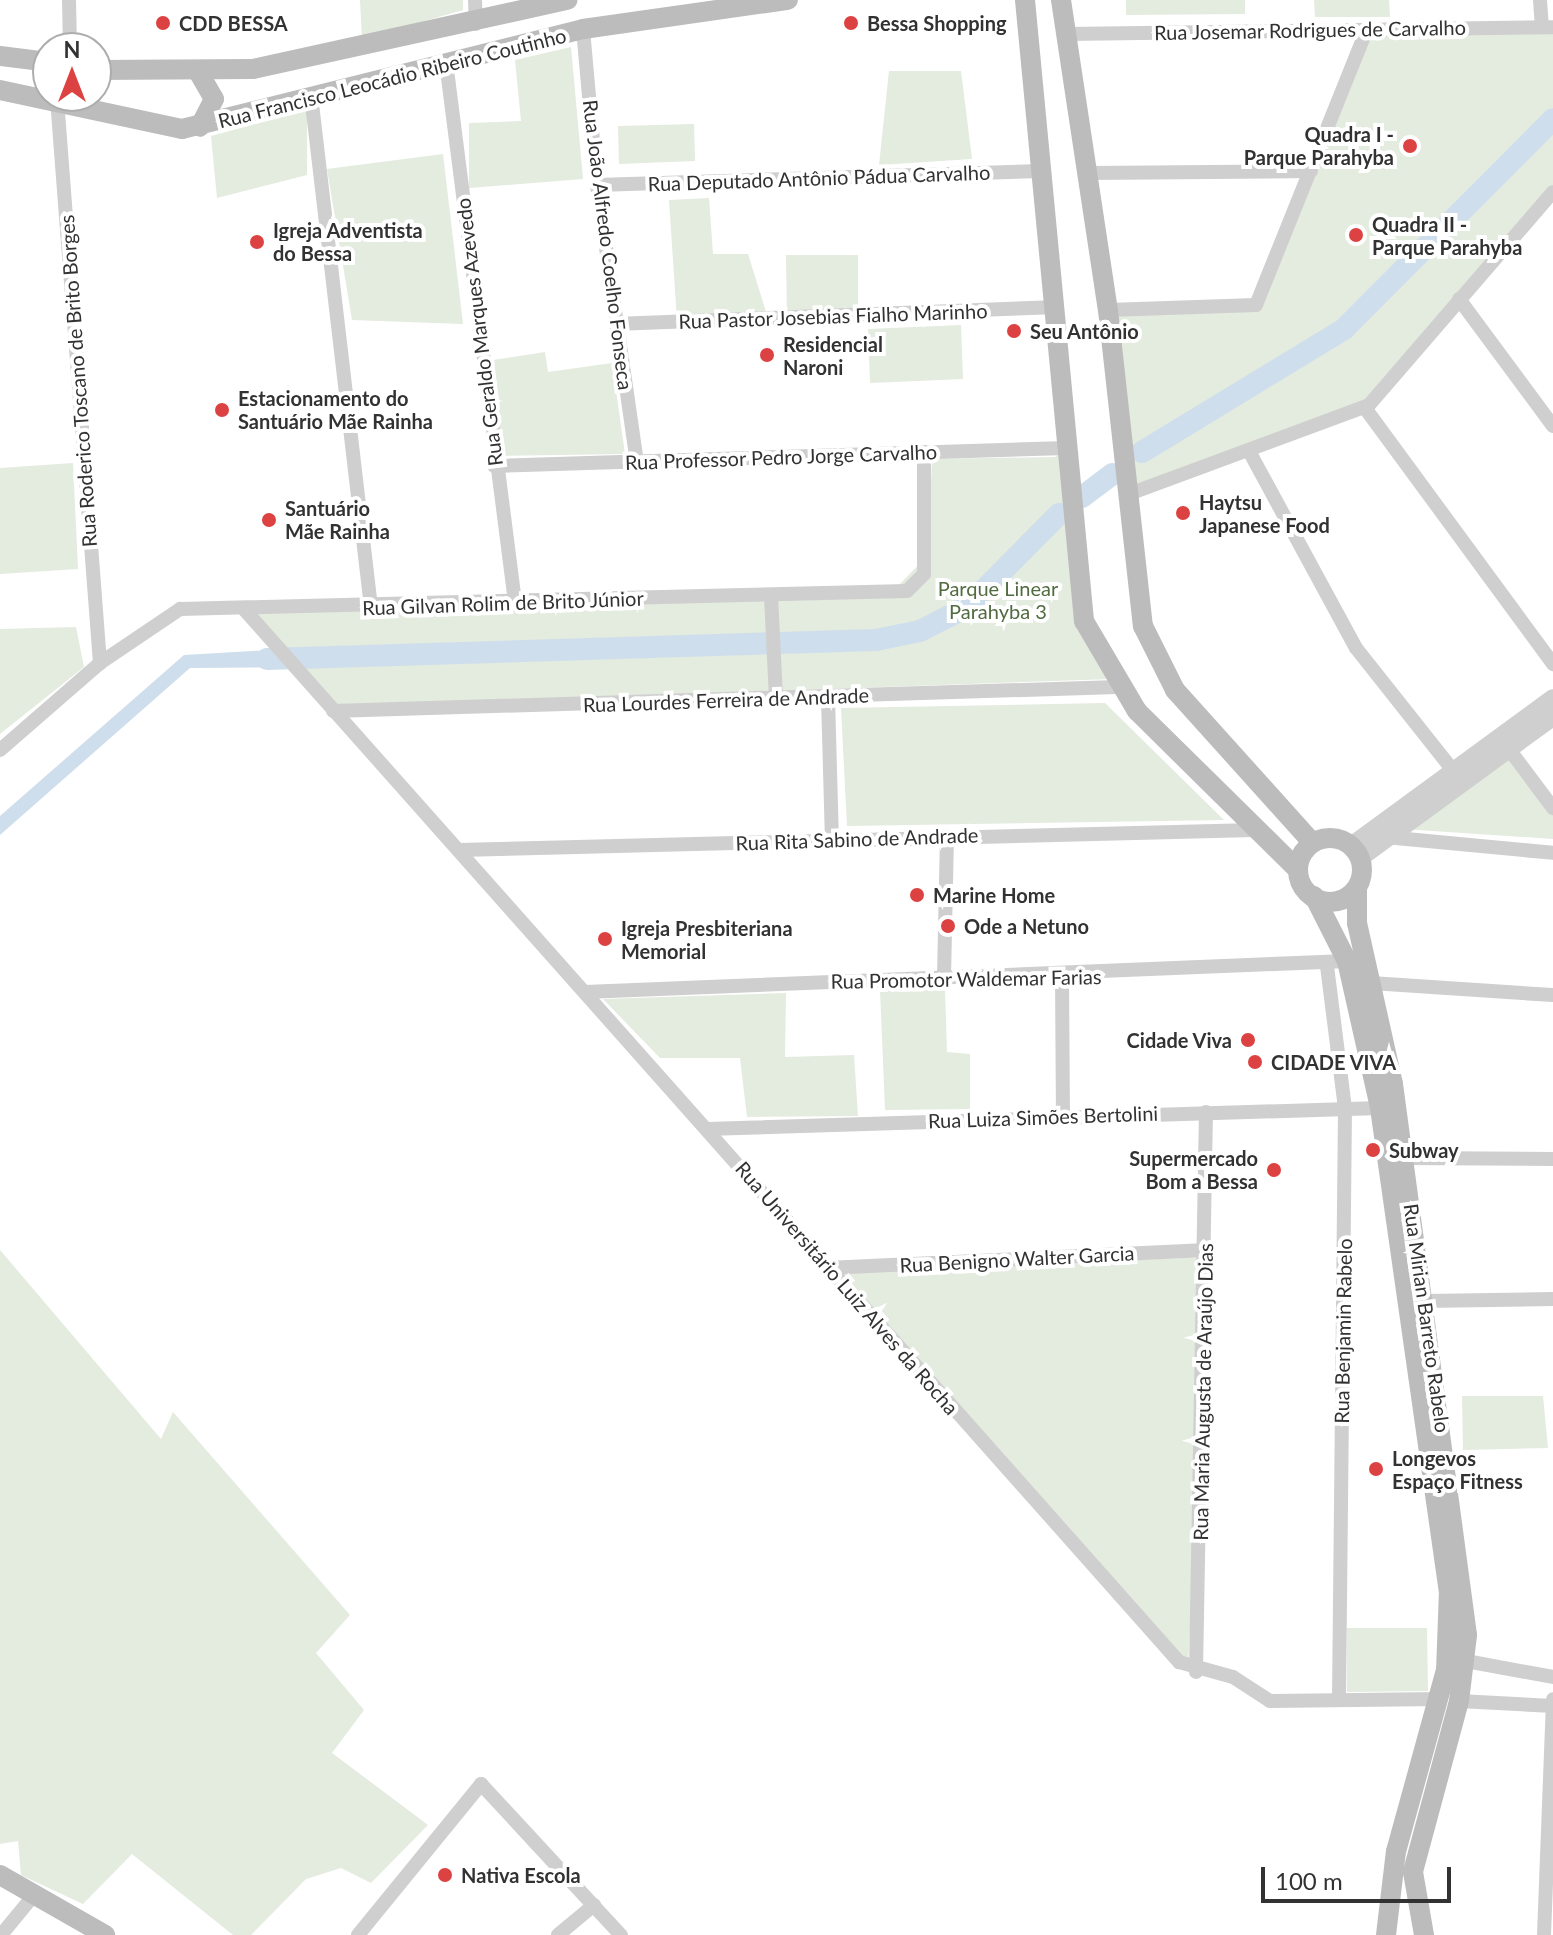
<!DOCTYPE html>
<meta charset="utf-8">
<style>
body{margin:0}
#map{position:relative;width:1553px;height:1935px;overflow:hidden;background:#fff;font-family:Lato,sans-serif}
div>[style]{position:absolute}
.green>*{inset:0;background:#e4ebdf}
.water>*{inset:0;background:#cfdeec}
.river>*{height:22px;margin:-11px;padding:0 11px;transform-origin:11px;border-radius:11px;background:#cfdeec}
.minor>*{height:14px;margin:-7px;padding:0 7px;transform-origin:7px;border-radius:7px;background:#cfcfcf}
.tertiary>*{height:18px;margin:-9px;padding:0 9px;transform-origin:9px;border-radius:9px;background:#cfcfcf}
.secondary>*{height:20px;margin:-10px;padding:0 10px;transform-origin:10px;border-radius:10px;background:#bcbcbc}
.secondary>.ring{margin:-10px;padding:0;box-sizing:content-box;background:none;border:20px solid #bcbcbc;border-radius:50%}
.dots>*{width:22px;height:22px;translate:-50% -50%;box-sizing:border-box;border:4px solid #fff;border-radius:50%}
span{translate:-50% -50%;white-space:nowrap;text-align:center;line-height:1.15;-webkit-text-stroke:8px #fff;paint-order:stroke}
.poi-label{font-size:20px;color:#323232;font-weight:700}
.left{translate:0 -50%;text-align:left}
.right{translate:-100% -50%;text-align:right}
.street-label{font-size:20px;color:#323232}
.park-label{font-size:20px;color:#526c41}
.north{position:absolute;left:32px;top:32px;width:80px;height:80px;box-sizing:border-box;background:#fff;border:2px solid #adadad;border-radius:50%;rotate:0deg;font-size:22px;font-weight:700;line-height:32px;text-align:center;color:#323232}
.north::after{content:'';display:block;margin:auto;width:28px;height:36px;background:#dc4241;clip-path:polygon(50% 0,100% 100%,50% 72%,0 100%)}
.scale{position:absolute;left:1261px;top:1867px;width:190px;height:36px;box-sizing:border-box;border:4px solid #323232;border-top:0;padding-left:10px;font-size:24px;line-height:28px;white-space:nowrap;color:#323232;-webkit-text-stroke:6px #fff;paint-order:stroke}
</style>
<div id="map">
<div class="green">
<div style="clip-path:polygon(360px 0,463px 0,463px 10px,362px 39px)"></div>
<div style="clip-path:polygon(1126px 0,1245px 0,1245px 14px,1126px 15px)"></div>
<div style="clip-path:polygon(1314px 0,1389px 0,1390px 17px,1315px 17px)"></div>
<div style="clip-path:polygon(1553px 27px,1553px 194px,1368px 407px,1130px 491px,1108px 313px,1258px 309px,1369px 28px)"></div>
<div style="clip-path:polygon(571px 47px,583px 179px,469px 188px,469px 123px,521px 121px,515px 60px)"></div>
<div style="clip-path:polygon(889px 71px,961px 71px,972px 159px,879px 165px)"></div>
<div style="clip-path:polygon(307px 110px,307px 175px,217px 198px,211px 136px)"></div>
<div style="clip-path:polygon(694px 124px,695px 161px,619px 164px,618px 126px)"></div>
<div style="clip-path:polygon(443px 154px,463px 324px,352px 320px,327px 169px)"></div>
<div style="clip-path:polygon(709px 198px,713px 254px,748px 254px,766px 312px,677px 320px,669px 200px)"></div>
<div style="clip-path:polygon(786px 255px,858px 255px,858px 320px,787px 320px)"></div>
<div style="clip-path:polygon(961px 325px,963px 379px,870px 383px,868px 329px)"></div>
<div style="clip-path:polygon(545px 352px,548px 372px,612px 363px,625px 454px,500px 456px,493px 360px)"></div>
<div style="clip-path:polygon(1067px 448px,1082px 612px,1112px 679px,338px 706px,247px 607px,897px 587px,928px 555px,932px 459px,1055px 457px)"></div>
<div style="clip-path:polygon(73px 463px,78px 569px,0 574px,0 468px)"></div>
<div style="clip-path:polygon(76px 627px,84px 667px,0 734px,0 629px)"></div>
<div style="clip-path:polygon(1105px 703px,1224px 820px,847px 826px,841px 708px)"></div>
<div style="clip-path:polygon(1510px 758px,1553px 811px,1553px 839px,1403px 829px)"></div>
<div style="clip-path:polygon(945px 989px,947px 1052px,970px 1054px,970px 1109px,885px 1110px,880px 990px)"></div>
<div style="clip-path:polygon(786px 993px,785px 1057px,854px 1055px,858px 1116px,747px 1117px,740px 1058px,660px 1058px,603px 999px)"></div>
<div style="clip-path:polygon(0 1250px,161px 1439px,173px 1412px,350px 1615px,316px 1653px,364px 1710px,332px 1753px,428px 1825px,371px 1883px,341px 1868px,306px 1879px,251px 1935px,233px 1935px,132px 1854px,83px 1904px,21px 1875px,18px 1841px,0 1844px)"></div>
<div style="clip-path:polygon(1210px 1257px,1188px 1667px,833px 1272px)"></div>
<div style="clip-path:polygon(1462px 1396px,1543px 1396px,1548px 1448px,1463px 1450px)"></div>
<div style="clip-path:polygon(1347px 1628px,1427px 1628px,1428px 1691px,1347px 1692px)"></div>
</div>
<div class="water">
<div style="clip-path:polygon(286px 649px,302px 667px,190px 668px,0 835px,0 816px,184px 655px)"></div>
</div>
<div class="river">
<div style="left:1142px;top:452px;width:237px;rotate:-31.3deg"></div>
<div style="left:1344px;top:329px;width:296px;rotate:-45.1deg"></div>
<div style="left:1082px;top:497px;width:38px;rotate:-37deg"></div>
<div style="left:267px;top:659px;width:609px;rotate:-1.79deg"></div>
<div style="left:876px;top:640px;width:45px;rotate:-11.6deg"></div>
<div style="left:920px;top:631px;width:53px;rotate:-27.1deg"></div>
<div style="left:967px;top:607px;width:131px;rotate:-45.3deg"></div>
</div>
<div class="minor">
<div style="left:69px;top:0;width:48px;rotate:88.8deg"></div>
<div style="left:475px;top:0;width:24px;rotate:88deg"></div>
<div style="left:1540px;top:0;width:27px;rotate:86deg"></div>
<div style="left:583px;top:29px;width:157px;rotate:84.9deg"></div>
<div style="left:597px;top:185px;width:279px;rotate:81.8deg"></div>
<div style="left:1067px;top:34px;width:486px;rotate:-0.8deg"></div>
<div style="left:446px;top:62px;width:544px;rotate:82.72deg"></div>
<div style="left:311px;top:95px;width:516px;rotate:83.32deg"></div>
<div style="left:57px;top:99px;width:566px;rotate:85.64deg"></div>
<div style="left:1088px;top:173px;width:223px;rotate:-0.5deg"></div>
<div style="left:597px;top:185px;width:445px;rotate:-1.8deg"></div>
<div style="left:1459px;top:299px;width:158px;rotate:53.5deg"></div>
<div style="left:1108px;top:310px;width:148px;rotate:-1.9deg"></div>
<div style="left:1256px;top:305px;width:297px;rotate:-68.1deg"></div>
<div style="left:615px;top:324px;width:437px;rotate:-2.2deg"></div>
<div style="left:1365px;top:408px;width:318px;rotate:53.7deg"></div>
<div style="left:1249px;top:451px;width:224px;rotate:61.5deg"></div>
<div style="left:1356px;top:648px;width:167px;rotate:51.6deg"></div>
<div style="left:494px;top:466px;width:573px;rotate:-1.8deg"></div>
<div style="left:1129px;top:494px;width:256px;rotate:-20.3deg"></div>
<div style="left:1369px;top:405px;width:281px;rotate:-49.2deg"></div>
<div style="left:771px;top:596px;width:102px;rotate:87.2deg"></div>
<div style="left:243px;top:608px;width:1410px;rotate:48.39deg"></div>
<div style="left:1179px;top:1662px;width:56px;rotate:15.5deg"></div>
<div style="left:1233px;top:1677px;width:44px;rotate:33deg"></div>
<div style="left:1270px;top:1701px;width:170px;rotate:-0.7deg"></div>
<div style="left:828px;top:698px;width:143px;rotate:88.4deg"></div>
<div style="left:333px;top:711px;width:785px;rotate:-1.75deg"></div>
<div style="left:1503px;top:741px;width:84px;rotate:53.3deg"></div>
<div style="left:0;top:750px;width:133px;rotate:-41deg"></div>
<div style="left:100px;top:663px;width:97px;rotate:-34deg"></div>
<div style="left:180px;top:609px;width:727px;rotate:-1.42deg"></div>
<div style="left:907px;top:591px;width:24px;rotate:-45deg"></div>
<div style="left:924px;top:574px;width:122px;rotate:-90deg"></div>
<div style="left:1385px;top:837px;width:169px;rotate:5.4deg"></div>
<div style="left:459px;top:850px;width:796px;rotate:-1.44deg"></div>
<div style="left:1327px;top:966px;width:143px;rotate:82.8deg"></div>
<div style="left:1345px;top:1108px;width:590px;rotate:90.58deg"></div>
<div style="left:1062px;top:977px;width:138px;rotate:89.6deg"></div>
<div style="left:944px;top:978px;width:142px;rotate:-88.8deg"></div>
<div style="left:1371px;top:983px;width:182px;rotate:3.8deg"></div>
<div style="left:585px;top:992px;width:763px;rotate:-2.33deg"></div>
<div style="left:707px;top:1129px;width:673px;rotate:-1.79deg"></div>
<div style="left:1403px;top:1158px;width:150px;rotate:0.4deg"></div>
<div style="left:827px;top:1268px;width:380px;rotate:-2.7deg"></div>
<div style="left:1424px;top:1301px;width:129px;rotate:-0.9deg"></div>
<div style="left:1466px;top:1661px;width:88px;rotate:10.4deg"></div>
<div style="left:1196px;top:1672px;width:560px;rotate:-88.98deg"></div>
<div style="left:1459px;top:1701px;width:94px;rotate:3deg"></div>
<div style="left:1px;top:1935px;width:52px;rotate:-50.5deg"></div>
<div style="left:358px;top:1935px;width:195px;rotate:-50.8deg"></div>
<div style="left:481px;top:1784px;width:206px;rotate:47.2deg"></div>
<div style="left:558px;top:1935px;width:47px;rotate:-39.8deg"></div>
<div style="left:1544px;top:1935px;width:236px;rotate:-87.8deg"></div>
</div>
<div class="tertiary">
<div style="left:1351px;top:846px;width:250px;rotate:-36.2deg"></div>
<div style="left:1360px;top:858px;width:239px;rotate:-36.2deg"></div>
</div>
<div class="secondary">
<div style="left:1025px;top:0;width:624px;rotate:84.57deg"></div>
<div style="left:1084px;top:621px;width:104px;rotate:59.5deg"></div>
<div style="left:1137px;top:711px;width:223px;rotate:44.6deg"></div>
<div style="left:1061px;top:0;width:314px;rotate:81.4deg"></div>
<div style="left:1108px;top:310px;width:318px;rotate:83.7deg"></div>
<div style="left:1143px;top:626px;width:72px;rotate:63.4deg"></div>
<div style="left:1175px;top:690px;width:205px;rotate:48deg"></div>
<div style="left:0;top:56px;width:48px;rotate:7.1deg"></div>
<div style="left:96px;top:70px;width:157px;rotate:-0.4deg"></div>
<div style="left:253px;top:69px;width:322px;rotate:-12.4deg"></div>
<div style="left:199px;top:73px;width:30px;rotate:60deg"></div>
<div style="left:214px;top:99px;width:31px;rotate:117deg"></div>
<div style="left:0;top:90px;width:186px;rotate:12.1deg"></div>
<div style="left:182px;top:129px;width:413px;rotate:-14deg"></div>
<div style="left:583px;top:29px;width:207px;rotate:-8.1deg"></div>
<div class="ring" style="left:1298px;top:838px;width:44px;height:44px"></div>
<div style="left:1357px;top:888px;width:35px;rotate:90deg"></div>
<div style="left:1357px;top:923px;width:165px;rotate:77.4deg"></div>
<div style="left:1393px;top:1084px;width:556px;rotate:82.35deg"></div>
<div style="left:1467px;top:1635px;width:66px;rotate:96.9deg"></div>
<div style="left:1459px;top:1701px;width:177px;rotate:105.1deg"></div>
<div style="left:1413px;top:1872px;width:64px;rotate:80.1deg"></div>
<div style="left:1314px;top:896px;width:73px;rotate:63.1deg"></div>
<div style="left:1347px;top:961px;width:151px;rotate:77.3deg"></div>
<div style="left:1380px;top:1108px;width:487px;rotate:81.9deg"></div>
<div style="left:1449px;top:1590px;width:80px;rotate:92.1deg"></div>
<div style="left:1446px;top:1670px;width:188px;rotate:105.4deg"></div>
<div style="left:1396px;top:1851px;width:85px;rotate:96.8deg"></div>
<div style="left:0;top:1875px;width:121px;rotate:29.7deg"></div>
</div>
<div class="dots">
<div style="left:163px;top:23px;background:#dc4241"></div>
<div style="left:851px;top:23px;background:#dc4241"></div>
<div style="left:1410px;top:146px;background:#dc4241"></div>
<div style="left:1356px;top:235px;background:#dc4241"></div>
<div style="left:257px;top:242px;background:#dc4241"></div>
<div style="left:1014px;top:331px;background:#dc4241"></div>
<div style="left:767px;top:355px;background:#dc4241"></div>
<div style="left:222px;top:410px;background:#dc4241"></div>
<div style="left:1183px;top:513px;background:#dc4241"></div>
<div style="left:269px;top:520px;background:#dc4241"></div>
<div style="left:917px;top:895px;background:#dc4241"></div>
<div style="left:948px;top:926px;background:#dc4241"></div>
<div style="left:605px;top:939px;background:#dc4241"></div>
<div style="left:1248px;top:1040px;background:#dc4241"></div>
<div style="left:1255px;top:1062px;background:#dc4241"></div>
<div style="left:1373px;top:1150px;background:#dc4241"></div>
<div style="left:1274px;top:1170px;background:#dc4241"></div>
<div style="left:1376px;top:1469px;background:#dc4241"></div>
<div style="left:445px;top:1875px;background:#dc4241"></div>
</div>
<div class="poi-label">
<span class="left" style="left:179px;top:23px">CDD BESSA</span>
<span class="left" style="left:867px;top:23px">Bessa Shopping</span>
<span class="right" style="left:1394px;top:146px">Quadra I -<br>Parque Parahyba</span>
<span class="left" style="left:1372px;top:236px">Quadra II -<br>Parque Parahyba</span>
<span class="left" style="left:273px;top:242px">Igreja Adventista<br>do Bessa</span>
<span class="left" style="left:1030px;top:331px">Seu Antônio</span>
<span class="left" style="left:783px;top:356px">Residencial<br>Naroni</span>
<span class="left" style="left:238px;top:410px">Estacionamento do<br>Santuário Mãe Rainha</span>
<span class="left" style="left:1199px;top:514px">Haytsu<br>Japanese Food</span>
<span class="left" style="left:285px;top:520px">Santuário<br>Mãe Rainha</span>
<span class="left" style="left:933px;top:895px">Marine Home</span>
<span class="left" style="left:964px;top:926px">Ode a Netuno</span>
<span class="left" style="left:621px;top:940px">Igreja Presbiteriana<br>Memorial</span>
<span class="right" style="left:1232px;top:1040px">Cidade Viva</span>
<span class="left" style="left:1271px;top:1062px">CIDADE VIVA</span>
<span class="left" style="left:1389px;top:1150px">Subway</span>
<span class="right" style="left:1258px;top:1170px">Supermercado<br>Bom a Bessa</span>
<span class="left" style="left:1392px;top:1470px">Longevos<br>Espaço Fitness</span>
<span class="left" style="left:461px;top:1875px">Nativa Escola</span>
</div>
<div class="street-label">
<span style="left:1310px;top:30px;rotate:-1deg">Rua Josemar Rodrigues de Carvalho</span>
<span style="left:392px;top:78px;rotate:-14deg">Rua Francisco Leocádio Ribeiro Coutinho</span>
<span style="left:819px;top:178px;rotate:-2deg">Rua Deputado Antônio Pádua Carvalho</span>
<span style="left:608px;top:245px;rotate:83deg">Rua João Alfredo Coelho Fonseca</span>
<span style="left:833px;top:316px;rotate:-2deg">Rua Pastor Josebias Fialho Marinho</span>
<span style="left:479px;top:332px;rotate:-97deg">Rua Geraldo Marques Azevedo</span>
<span style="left:78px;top:381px;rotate:-94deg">Rua Roderico Toscano de Brito Borges</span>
<span style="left:781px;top:457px;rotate:-2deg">Rua Professor Pedro Jorge Carvalho</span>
<span style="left:503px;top:603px;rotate:-2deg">Rua Gilvan Rolim de Brito Júnior</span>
<span style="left:726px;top:700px;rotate:-2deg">Rua Lourdes Ferreira de Andrade</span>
<span style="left:857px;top:839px;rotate:-2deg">Rua Rita Sabino de Andrade</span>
<span style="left:966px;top:979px;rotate:-1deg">Rua Promotor Waldemar Farias</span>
<span style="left:1043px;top:1117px;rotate:-2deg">Rua Luiza Simões Bertolini</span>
<span style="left:1017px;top:1259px;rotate:-3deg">Rua Benigno Walter Garcia</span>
<span style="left:847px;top:1288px;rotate:49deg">Rua Universitário Luiz Alves da Rocha</span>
<span style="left:1427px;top:1318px;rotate:82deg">Rua Mirian Barreto Rabelo</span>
<span style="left:1343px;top:1331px;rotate:-89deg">Rua Benjamin Rabelo</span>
<span style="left:1203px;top:1392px;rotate:-89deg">Rua Maria Augusta de Araújo Dias</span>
</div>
<div class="park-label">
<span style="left:998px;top:600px">Parque Linear<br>Parahyba 3</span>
</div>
<div class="north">N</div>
<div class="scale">100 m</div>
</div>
